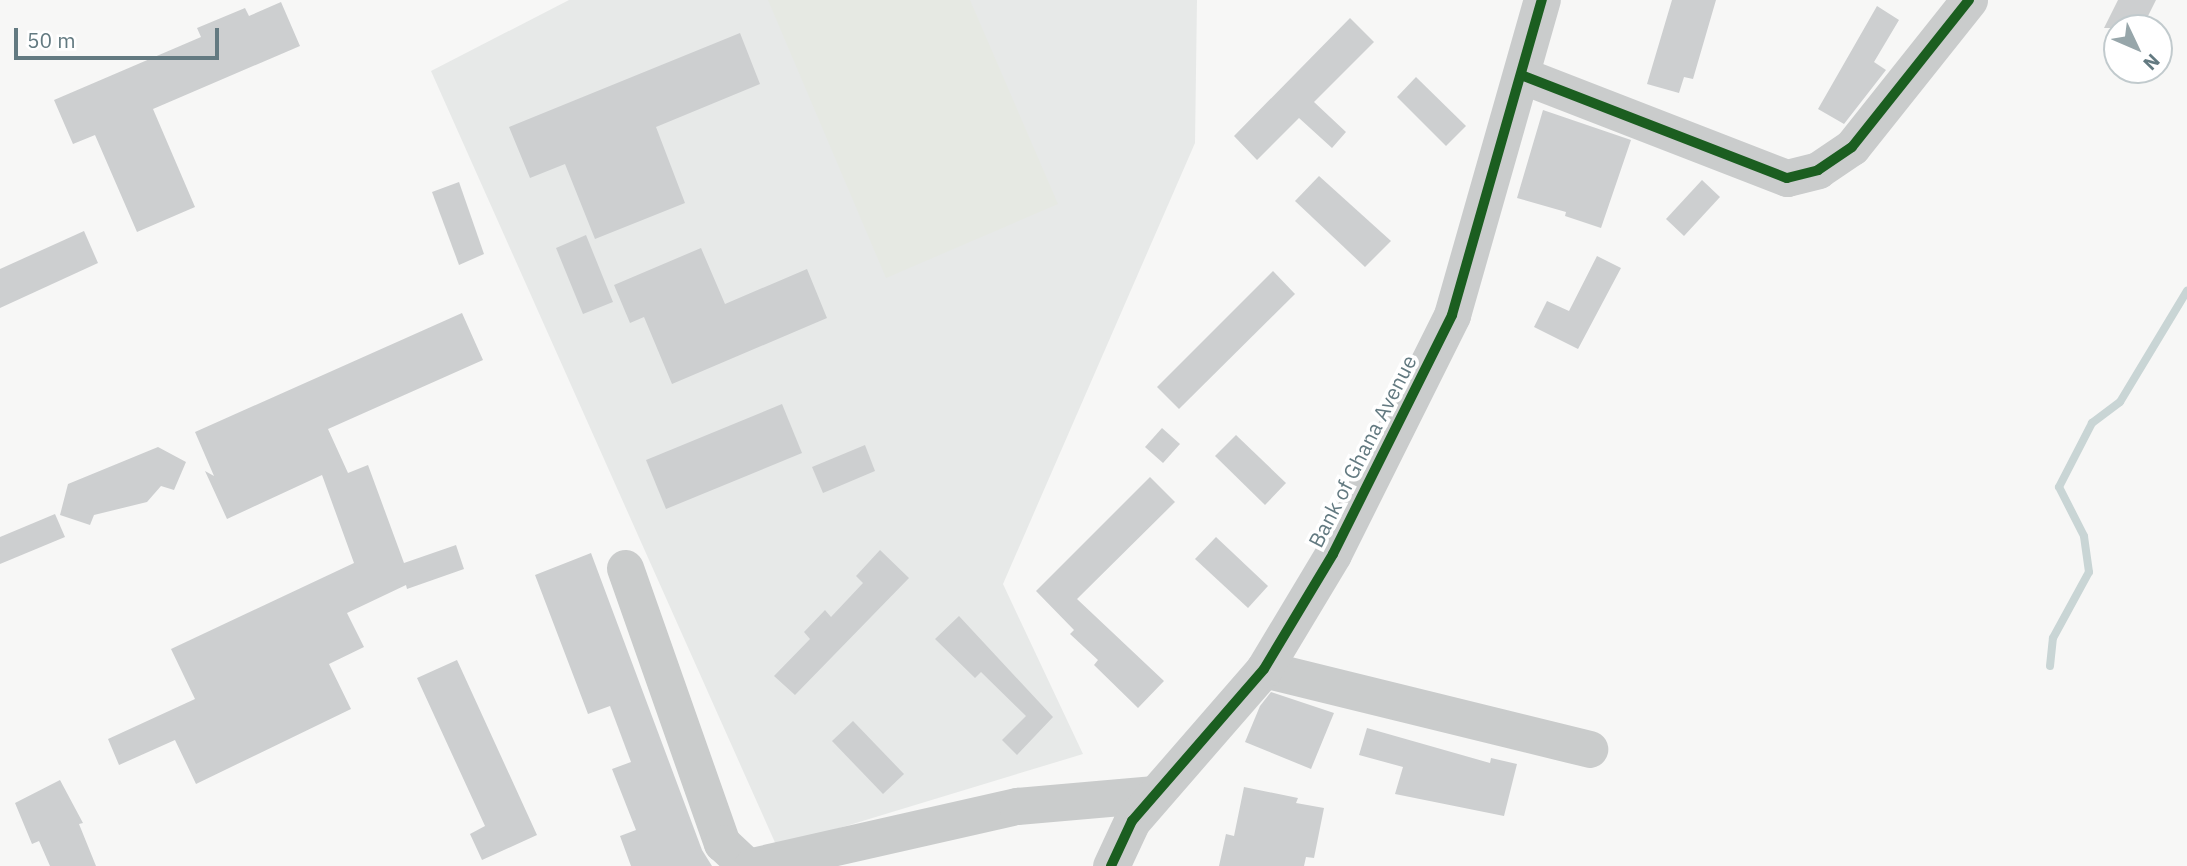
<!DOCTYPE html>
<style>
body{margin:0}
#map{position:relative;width:2187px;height:866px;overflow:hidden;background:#f7f7f6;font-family:"IBM Plex Sans",sans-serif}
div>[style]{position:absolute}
.built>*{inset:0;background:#e7e9e8}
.green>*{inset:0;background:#e6e9e3}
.stream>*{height:8px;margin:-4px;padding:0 4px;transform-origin:4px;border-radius:4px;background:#c9d5d5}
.building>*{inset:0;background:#cdcfd0}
.minor>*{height:37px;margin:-18.5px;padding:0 18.5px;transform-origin:18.5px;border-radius:18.5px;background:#cacccc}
.cycleway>*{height:10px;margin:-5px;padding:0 5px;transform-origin:5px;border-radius:5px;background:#1b5e20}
span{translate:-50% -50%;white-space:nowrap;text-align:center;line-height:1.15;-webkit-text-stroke:7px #fff;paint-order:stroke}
.street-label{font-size:21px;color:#637a81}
.north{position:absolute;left:2103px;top:14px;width:70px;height:70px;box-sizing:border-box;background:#fff;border:2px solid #c1cacd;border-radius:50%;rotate:134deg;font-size:19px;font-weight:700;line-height:28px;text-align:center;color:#637a81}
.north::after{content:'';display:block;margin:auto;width:24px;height:32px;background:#97a6aa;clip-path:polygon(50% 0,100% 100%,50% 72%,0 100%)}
.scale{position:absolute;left:14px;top:28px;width:205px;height:32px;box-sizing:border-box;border:4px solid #637a81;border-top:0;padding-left:9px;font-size:21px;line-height:24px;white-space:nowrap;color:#637a81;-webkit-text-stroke:5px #fff;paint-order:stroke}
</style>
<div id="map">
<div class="built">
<div style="clip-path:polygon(569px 0,1197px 0,1195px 143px,1003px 584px,1083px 754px,777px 847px,431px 71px)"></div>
</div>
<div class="green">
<div style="clip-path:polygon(768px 0,970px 0,1058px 204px,886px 278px)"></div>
</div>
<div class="stream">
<div style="left:2050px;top:666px;width:28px;rotate:-84deg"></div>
<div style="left:2053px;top:638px;width:75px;rotate:-61.4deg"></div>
<div style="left:2089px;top:572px;width:36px;rotate:-98deg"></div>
<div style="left:2084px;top:536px;width:55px;rotate:-117deg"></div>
<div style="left:2059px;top:487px;width:72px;rotate:-62.7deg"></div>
<div style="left:2092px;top:423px;width:35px;rotate:-37deg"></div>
<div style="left:2120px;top:402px;width:130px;rotate:-58.9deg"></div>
</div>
<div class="building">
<div style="clip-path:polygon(1672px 0,1716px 0,1693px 79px,1684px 77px,1679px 93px,1647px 84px)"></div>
<div style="clip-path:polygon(2118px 0,2156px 0,2142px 28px,2104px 28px)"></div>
<div style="clip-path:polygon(281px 2px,300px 46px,153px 109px,195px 207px,137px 232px,95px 135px,73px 144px,54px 100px,201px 37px,197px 28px,245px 8px,249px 16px)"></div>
<div style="clip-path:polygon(1877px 6px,1899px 20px,1874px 62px,1886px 70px,1844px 124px,1818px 109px)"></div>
<div style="clip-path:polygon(1350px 18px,1374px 42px,1314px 102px,1346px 132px,1332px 148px,1299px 118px,1257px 160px,1234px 136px)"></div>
<div style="clip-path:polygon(740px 33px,760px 84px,656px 127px,685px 203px,595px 239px,565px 164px,530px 178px,509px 127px)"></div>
<div style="clip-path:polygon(1416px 77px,1466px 126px,1446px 146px,1397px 97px)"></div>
<div style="clip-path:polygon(1543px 110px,1631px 140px,1601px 228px,1565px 216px,1566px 212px,1517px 198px)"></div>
<div style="clip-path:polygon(1319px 176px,1391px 241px,1365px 267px,1295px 201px)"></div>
<div style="clip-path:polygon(1702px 180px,1720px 197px,1684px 236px,1666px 219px)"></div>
<div style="clip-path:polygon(459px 182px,484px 254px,459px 265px,432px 192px)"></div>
<div style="clip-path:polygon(84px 231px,98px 263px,0 308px,0 269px)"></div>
<div style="clip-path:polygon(586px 235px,613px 302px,583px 314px,556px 248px)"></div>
<div style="clip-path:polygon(701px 248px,725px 304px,807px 269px,827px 318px,672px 384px,644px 317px,630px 323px,614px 285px)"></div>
<div style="clip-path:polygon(1597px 256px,1621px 268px,1578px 349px,1534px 327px,1547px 301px,1569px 311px)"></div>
<div style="clip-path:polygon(1273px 271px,1295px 294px,1179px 409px,1157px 387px)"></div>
<div style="clip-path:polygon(462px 313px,483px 360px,328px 429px,348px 473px,368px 465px,404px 563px,456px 545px,464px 569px,407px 589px,406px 585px,347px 613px,364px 647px,329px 664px,351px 709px,196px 784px,175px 740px,119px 765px,108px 739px,195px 699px,171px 649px,354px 563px,322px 475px,227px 519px,205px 471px,214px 476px,195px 432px)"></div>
<div style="clip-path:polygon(782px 404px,802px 453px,666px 509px,646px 460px)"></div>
<div style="clip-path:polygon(1162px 428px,1180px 444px,1163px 463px,1145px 447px)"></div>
<div style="clip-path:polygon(1236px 435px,1286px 483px,1265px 505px,1215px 456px)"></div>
<div style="clip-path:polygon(865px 445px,875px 471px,823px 493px,812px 467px)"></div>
<div style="clip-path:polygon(158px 447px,186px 462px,174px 490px,161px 486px,147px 502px,94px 515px,90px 525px,60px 515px,68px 484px)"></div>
<div style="clip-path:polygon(1150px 477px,1175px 502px,1077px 599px,1164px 681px,1138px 708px,1094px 665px,1098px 660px,1070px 634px,1074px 630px,1036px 591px)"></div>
<div style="clip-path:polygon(55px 514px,65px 537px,0 564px,0 537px)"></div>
<div style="clip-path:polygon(1216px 537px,1268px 586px,1248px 608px,1195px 559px)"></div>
<div style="clip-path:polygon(880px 550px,909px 578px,795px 695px,774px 676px,810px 639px,804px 632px,825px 610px,831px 617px,863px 583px,856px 576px)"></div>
<div style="clip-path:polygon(591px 553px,702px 850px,712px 866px,631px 866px,620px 836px,636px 830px,612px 769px,631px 762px,610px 706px,588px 714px,535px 575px)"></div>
<div style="clip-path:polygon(959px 616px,1053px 717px,1017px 755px,1002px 740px,1026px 716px,981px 672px,975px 678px,935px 639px)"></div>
<div style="clip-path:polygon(457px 660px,537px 835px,482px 860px,470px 834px,485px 826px,417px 678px)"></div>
<div style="clip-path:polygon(1271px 692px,1334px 713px,1311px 769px,1245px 742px,1260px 706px)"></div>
<div style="clip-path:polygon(853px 721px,904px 774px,883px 794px,832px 741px)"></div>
<div style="clip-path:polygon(1367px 728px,1490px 763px,1491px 758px,1517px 764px,1504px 816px,1395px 794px,1403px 767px,1359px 755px)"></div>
<div style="clip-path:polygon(60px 780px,83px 823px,79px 824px,96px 866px,50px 866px,39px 841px,32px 844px,15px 803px)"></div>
<div style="clip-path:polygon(1244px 787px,1298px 798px,1296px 803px,1324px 808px,1314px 858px,1306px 857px,1304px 866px,1219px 866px,1226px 834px,1234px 836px)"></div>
</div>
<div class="minor">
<div style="left:1521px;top:75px;width:285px;rotate:21.2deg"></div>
<div style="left:1787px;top:178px;width:32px;rotate:-14deg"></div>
<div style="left:1818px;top:170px;width:41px;rotate:-34.1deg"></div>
<div style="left:1852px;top:147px;width:188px;rotate:-51.5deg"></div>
<div style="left:625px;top:568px;width:292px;rotate:70.6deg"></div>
<div style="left:722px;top:843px;width:34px;rotate:43deg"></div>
<div style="left:1264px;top:669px;width:335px;rotate:13.8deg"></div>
<div style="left:752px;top:866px;width:272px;rotate:-12.8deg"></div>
<div style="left:1017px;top:806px;width:138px;rotate:-5deg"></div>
<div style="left:1111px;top:866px;width:50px;rotate:-65deg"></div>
<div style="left:1132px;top:821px;width:201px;rotate:-49deg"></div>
<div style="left:1264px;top:669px;width:134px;rotate:-59deg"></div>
<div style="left:1333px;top:554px;width:267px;rotate:-63.5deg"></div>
<div style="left:1452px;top:315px;width:328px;rotate:-74.1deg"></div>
</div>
<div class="cycleway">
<div style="left:1521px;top:75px;width:285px;rotate:21.2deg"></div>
<div style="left:1787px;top:178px;width:32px;rotate:-14deg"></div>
<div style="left:1818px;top:170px;width:41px;rotate:-34.1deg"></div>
<div style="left:1852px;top:147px;width:188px;rotate:-51.5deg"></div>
<div style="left:1111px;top:866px;width:50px;rotate:-65deg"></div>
<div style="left:1132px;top:821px;width:201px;rotate:-49deg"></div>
<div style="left:1264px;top:669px;width:134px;rotate:-59deg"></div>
<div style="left:1333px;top:554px;width:267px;rotate:-63.5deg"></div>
<div style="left:1452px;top:315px;width:328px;rotate:-74.1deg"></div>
</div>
<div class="street-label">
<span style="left:1362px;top:451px;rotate:-63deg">Bank of Ghana Avenue</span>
</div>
<div class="north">N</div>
<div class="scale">50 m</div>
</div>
